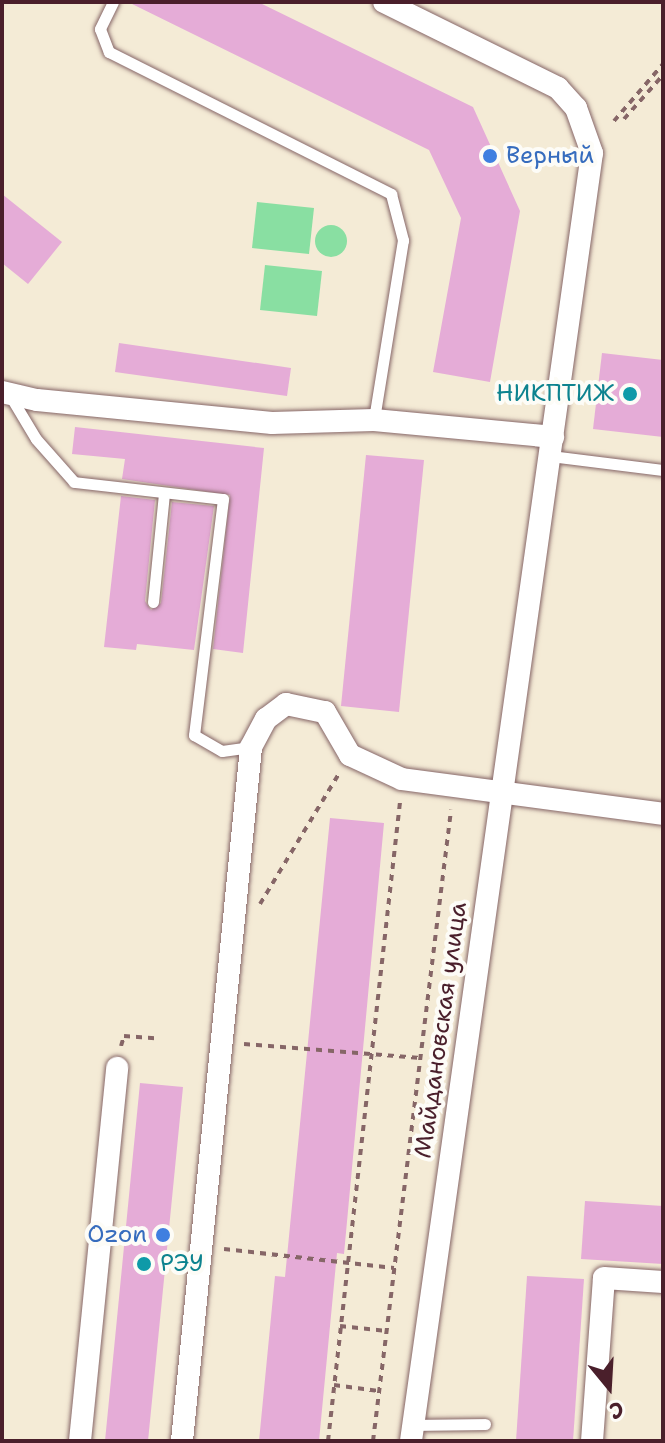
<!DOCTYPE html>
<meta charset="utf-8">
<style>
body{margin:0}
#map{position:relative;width:665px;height:1443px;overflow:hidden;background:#f4ebd6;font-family:"Shantell Sans",sans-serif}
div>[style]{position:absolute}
.green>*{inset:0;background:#89dfa2}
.round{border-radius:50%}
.building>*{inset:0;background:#e5acd7}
.path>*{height:4px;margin-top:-2px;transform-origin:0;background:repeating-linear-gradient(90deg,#866667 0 6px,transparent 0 12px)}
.roads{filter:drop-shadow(0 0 2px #866667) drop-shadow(0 0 2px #866667)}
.service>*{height:11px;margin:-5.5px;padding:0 5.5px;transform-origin:5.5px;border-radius:5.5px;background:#fff}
.minor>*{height:22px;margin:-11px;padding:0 11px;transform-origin:11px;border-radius:11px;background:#fff}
.dots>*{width:22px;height:22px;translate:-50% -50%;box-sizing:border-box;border:4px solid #fdfcf7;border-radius:50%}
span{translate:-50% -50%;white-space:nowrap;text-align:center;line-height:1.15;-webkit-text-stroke:8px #fdfcf7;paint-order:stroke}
.shop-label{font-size:24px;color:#366cbe}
.left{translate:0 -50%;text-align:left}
.right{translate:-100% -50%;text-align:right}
.culture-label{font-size:24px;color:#0d838f}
.street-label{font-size:24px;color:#4a1f2b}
.frame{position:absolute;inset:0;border:4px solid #4a1f2b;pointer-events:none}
.north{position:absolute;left:569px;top:1347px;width:80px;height:80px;-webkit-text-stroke:6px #fdfcf7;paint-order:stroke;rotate:162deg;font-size:22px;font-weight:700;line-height:32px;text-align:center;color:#4a1f2b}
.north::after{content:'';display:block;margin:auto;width:28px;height:36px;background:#4a1f2b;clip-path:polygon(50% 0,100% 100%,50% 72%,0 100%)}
</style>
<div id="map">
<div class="green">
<div style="clip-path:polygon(257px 202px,314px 208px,309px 254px,252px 248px)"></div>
<div class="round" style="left:315px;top:225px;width:32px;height:32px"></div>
<div style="clip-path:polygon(265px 265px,322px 271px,317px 316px,260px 310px)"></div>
</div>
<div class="building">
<div style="clip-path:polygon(128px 2px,258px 2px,473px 107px,520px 211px,490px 382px,433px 372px,461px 218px,429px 150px)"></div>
<div style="clip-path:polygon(2px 194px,62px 242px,28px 284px,2px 263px)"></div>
<div style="clip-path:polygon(119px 343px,291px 368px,287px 396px,115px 372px)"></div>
<div style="clip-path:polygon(602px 353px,663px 360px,663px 437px,593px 429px)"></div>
<div style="clip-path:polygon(75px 427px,264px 448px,243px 653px,213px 649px,230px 495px,122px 479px,125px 459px,72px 454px)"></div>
<div style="clip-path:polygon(366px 455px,424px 460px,399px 712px,341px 706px)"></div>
<div style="clip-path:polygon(121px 496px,155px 500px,145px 601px,151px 610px,161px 603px,172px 502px,214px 506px,194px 650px,137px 644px,136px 650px,104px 647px)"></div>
<div style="clip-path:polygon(330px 818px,384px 823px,344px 1254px,337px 1253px,319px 1441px,259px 1441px,275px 1276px,285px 1277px)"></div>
<div style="clip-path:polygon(140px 1083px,183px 1087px,148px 1441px,105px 1441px)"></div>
<div style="clip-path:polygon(585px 1201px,663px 1206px,663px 1264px,581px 1259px)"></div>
<div style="clip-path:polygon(527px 1276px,584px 1279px,573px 1441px,516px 1441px)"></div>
</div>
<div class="path">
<div style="left:624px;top:119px;width:59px;rotate:-48.4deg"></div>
<div style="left:614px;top:121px;width:75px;rotate:-49.3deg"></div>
<div style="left:260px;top:904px;width:151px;rotate:-58.8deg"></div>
<div style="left:244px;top:1044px;width:177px;rotate:4.5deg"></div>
<div style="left:121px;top:1046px;width:10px;rotate:-73deg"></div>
<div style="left:124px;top:1036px;width:31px;rotate:4deg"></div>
<div style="left:224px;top:1249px;width:171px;rotate:6.4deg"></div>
<div style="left:340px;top:1326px;width:47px;rotate:6.1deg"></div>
<div style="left:334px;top:1385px;width:45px;rotate:7.6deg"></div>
<div style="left:328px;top:1441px;width:643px;rotate:-83.57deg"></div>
<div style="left:373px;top:1441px;width:636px;rotate:-82.95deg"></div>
</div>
<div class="roads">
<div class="service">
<div style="left:113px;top:2px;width:30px;rotate:116deg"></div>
<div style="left:100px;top:29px;width:25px;rotate:69deg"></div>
<div style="left:109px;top:52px;width:316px;rotate:26.7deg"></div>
<div style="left:391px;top:194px;width:48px;rotate:75.4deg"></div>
<div style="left:403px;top:240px;width:182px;rotate:99.2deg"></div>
<div style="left:9px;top:394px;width:52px;rotate:59deg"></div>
<div style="left:36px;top:439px;width:57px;rotate:48.5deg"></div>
<div style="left:74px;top:482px;width:150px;rotate:6.5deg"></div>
<div style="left:223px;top:499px;width:238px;rotate:97deg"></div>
<div style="left:194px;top:735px;width:32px;rotate:30deg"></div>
<div style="left:222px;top:751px;width:29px;rotate:-8deg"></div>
<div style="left:550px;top:456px;width:114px;rotate:7.1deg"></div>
<div style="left:153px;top:602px;width:109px;rotate:-84.2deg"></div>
<div style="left:413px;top:1425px;width:72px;rotate:-0.8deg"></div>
</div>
<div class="minor">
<div style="left:384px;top:2px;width:194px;rotate:26.3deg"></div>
<div style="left:558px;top:88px;width:27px;rotate:48deg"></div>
<div style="left:576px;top:108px;width:48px;rotate:70.4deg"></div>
<div style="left:592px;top:153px;width:1301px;rotate:98deg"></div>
<div style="left:2px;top:392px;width:36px;rotate:13deg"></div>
<div style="left:37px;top:400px;width:236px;rotate:5.6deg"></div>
<div style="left:272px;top:423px;width:102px;rotate:-1.7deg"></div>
<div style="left:374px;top:420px;width:180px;rotate:5.4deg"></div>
<div style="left:80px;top:1441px;width:375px;rotate:-84.3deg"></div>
<div style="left:182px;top:1441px;width:697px;rotate:-84.32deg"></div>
<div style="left:251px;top:747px;width:32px;rotate:-62deg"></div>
<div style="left:266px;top:719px;width:25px;rotate:-37deg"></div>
<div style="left:286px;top:704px;width:40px;rotate:12deg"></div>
<div style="left:325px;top:712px;width:50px;rotate:59.8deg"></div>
<div style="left:350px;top:755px;width:57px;rotate:24.8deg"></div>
<div style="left:402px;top:779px;width:263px;rotate:7.6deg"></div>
<div style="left:592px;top:1441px;width:163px;rotate:-85.8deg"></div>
<div style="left:604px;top:1278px;width:59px;rotate:3.9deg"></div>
</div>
</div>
<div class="dots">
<div style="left:490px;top:156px;background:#3f7fe0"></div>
<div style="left:630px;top:394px;background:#0f9aa8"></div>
<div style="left:163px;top:1235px;background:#3f7fe0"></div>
<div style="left:144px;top:1264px;background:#0f9aa8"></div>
</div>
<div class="shop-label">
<span class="left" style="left:506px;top:156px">Верный</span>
<span class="right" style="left:147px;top:1235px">Ozon</span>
</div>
<div class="culture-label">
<span class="right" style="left:614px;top:394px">НИКПТИЖ</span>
<span class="left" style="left:160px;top:1264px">РЭУ</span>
</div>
<div class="street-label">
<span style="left:441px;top:1030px;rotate:-82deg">Майдановская улица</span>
</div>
<div class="frame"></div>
<div class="north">С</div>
</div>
